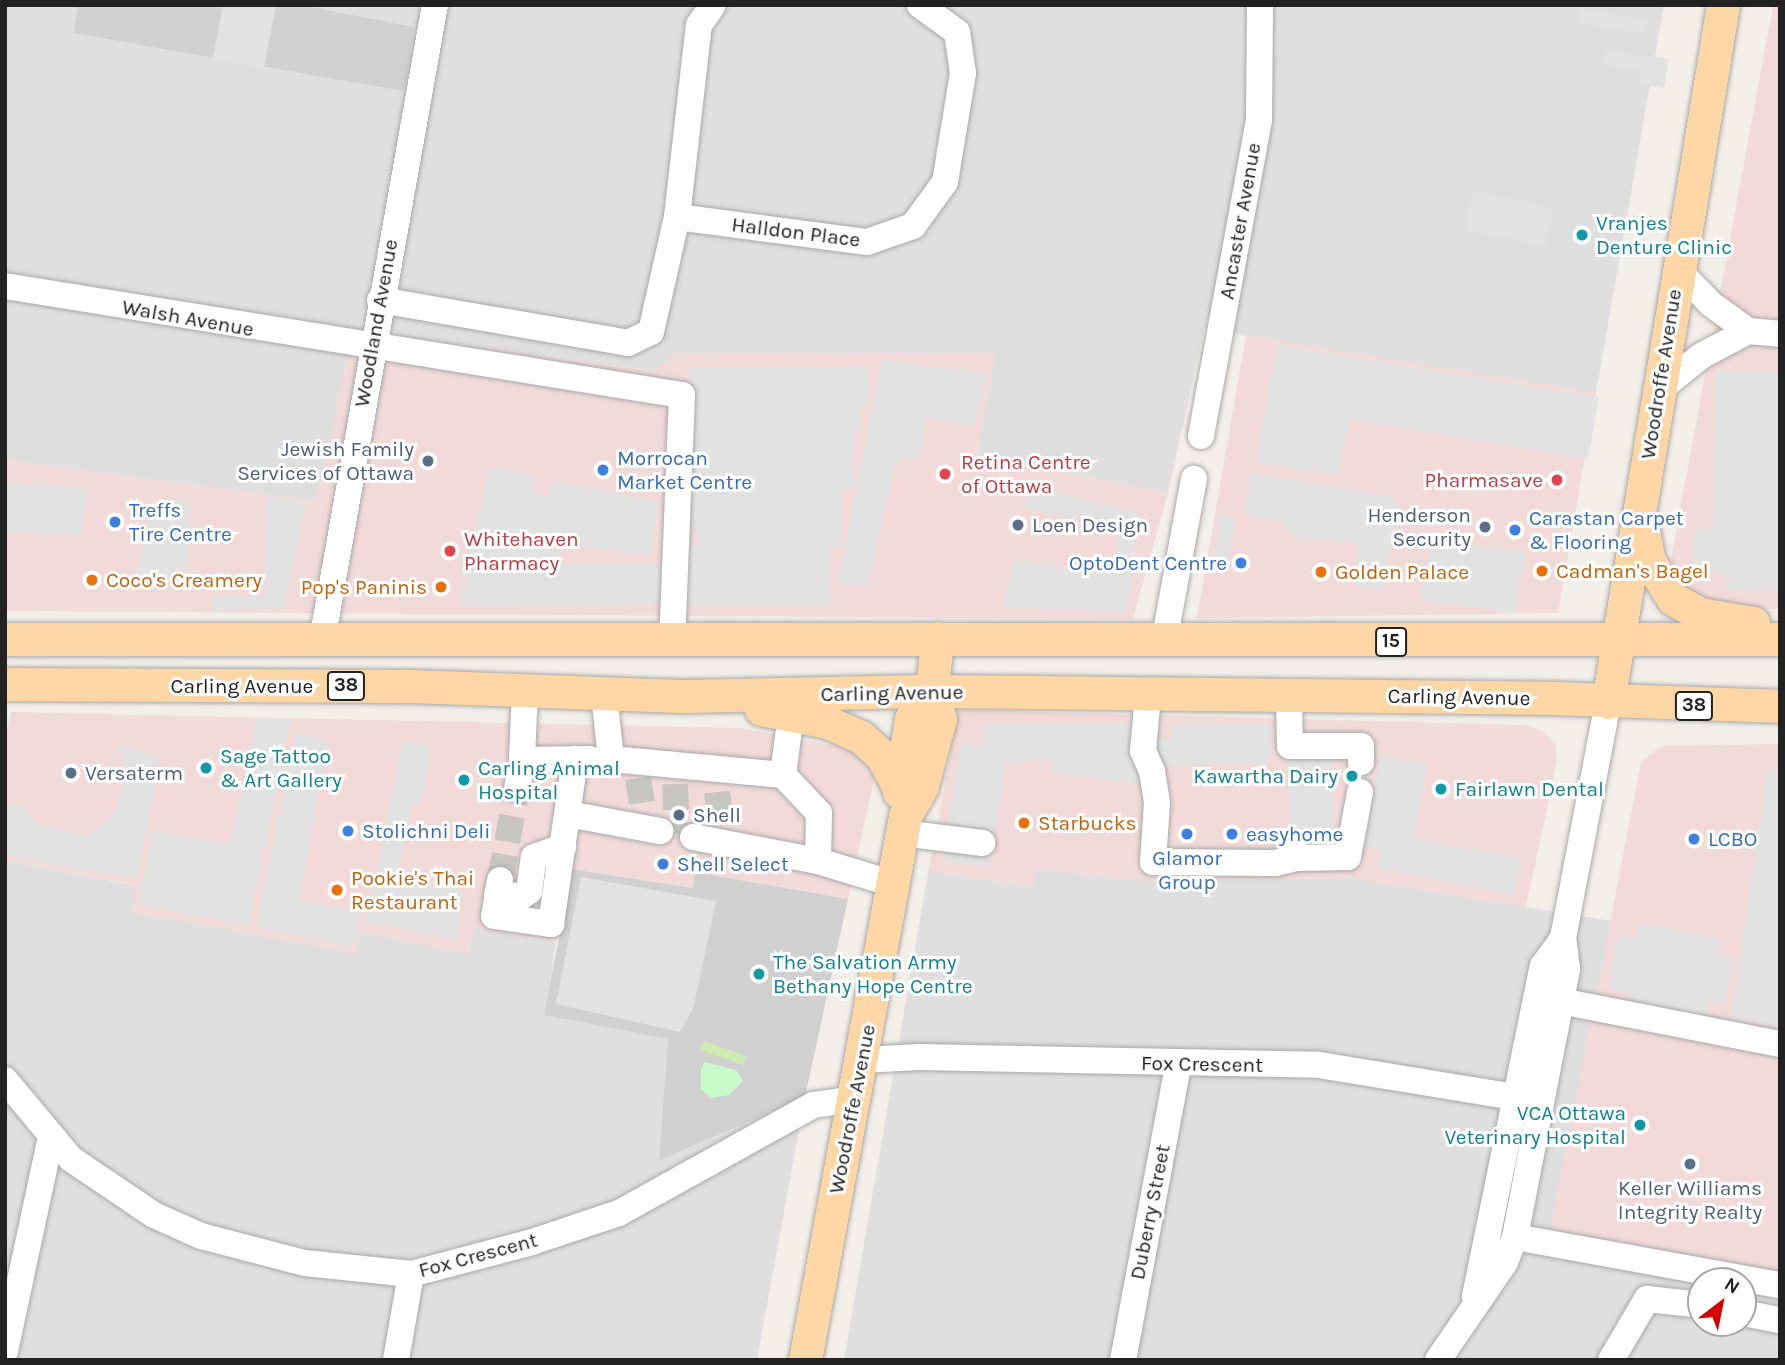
<!DOCTYPE html>
<style>
body{margin:0}
#map{position:relative;width:1785px;height:1365px;overflow:hidden;background:#f2efe9;font-family:Karla,sans-serif}
div>[style]{position:absolute}
.residential>*{inset:0;background:#e0dfdf}
.commercial>*{inset:0;background:#f2dad9}
.religious>*{inset:0;background:#d0d0d0}
.grass>*{inset:0;background:#cdebb0}
.park>*{inset:0;background:#c8facc}
.parking>*{inset:0;background:#e2e2e2}
.minor-tunnel>*{height:26px;margin-top:-13px;transform-origin:0;background:repeating-linear-gradient(90deg,#c8c6c1 0 26px,transparent 0 39px)}
.roads{filter:drop-shadow(0 0 2px #a9a9a9) drop-shadow(0 0 2px #a9a9a9)}
.minor>*{height:26px;margin:-13px;padding:0 13px;transform-origin:13px;border-radius:13px;background:#fff}
.major>*{height:33px;margin:-16.5px;padding:0 16.5px;transform-origin:16.5px;border-radius:16.5px;background:#fcd6a4}
.dots>*{width:19px;height:19px;translate:-50% -50%;box-sizing:border-box;border:4px solid #fff;border-radius:50%}
span{translate:-50% -50%;white-space:nowrap;text-align:center;line-height:1.15;-webkit-text-stroke:6px #fff;paint-order:stroke}
.shield-label span{padding:2px 5px;background:#fff;border:2px solid;border-radius:5px;-webkit-text-stroke-width:0}
.shield-label{font-size:19px;color:#222;font-weight:700}
.street-label{font-size:21px;color:#222}
.culture-label{font-size:21px;color:#0d838f}
.left{translate:0 -50%;text-align:left}
.right{translate:-100% -50%;text-align:right}
.service-label{font-size:21px;color:#4e5e75}
.shop-label{font-size:21px;color:#366cbe}
.health-label{font-size:21px;color:#be3a42}
.food-label{font-size:21px;color:#c56008}
.frame{position:absolute;inset:0;border:7px solid #222;pointer-events:none}
.north{position:absolute;left:1687px;top:1267px;width:70px;height:70px;box-sizing:border-box;background:#fff;border:2px solid #a7a7a7;border-radius:50%;rotate:32deg;font-size:19px;font-weight:700;line-height:28px;text-align:center;color:#222}
.north::after{content:'';display:block;margin:auto;width:24px;height:32px;background:#d40000;clip-path:polygon(50% 0,100% 100%,50% 72%,0 100%)}
</style>
<div id="map">
<div class="residential">
<div style="clip-path:polygon(5px 5px,1664px 5px,1596px 393px,1204px 329px,1168px 493px,977px 455px,995px 353px,675px 354px,655px 371px,354px 330px,316px 501px,5px 460px)"></div>
<div style="clip-path:polygon(5px 860px,137px 886px,132px 912px,355px 953px,361px 932px,468px 954px,474px 927px,556px 943px,545px 1015px,668px 1039px,660px 1161px,805px 1097px,757px 1360px,5px 1360px)"></div>
<div style="clip-path:polygon(1034px 869px,1143px 881px,1350px 878px,1612px 921px,1547px 1246px,1701px 1281px,1701px 1323px,1743px 1323px,1743px 1282px,1780px 1288px,1780px 1360px,844px 1360px,928px 872px,1034px 887px)"></div>
</div>
<div class="commercial">
<div style="clip-path:polygon(1773px 5px,1780px 5px,1780px 609px,1715px 609px,1685px 589px,1671px 559px)"></div>
<div style="clip-path:polygon(353px 330px,655px 371px,674px 354px,995px 353px,977px 455px,1168px 493px,1133px 619px,5px 611px,5px 460px,316px 501px)"></div>
<div style="clip-path:polygon(1246px 335px,1596px 393px,1558px 613px,1197px 618px)"></div>
<div style="clip-path:polygon(959px 710px,1527px 725px,1544px 732px,1556px 745px,1557px 761px,1526px 907px,1350px 878px,1143px 881px,1034px 869px,1035px 887px,928px 872px)"></div>
<div style="clip-path:polygon(11px 712px,740px 728px,846px 748px,866px 760px,874px 780px,848px 899px,696px 872px,694px 888px,573px 869px,556px 943px,474px 927px,468px 954px,362px 932px,355px 953px,132px 912px,136px 885px,5px 860px,5px 739px)"></div>
<div style="clip-path:polygon(1780px 744px,1780px 1288px,1547px 1246px,1641px 762px,1661px 746px)"></div>
</div>
<div class="religious">
<div style="clip-path:polygon(78px 5px,300px 5px,414px 27px,404px 91px,73px 33px)"></div>
<div style="clip-path:polygon(572px 869px,693px 888px,695px 872px,848px 899px,805px 1097px,659px 1161px,668px 1039px,544px 1015px)"></div>
</div>
<div class="grass">
<div style="clip-path:polygon(704px 1041px,746px 1056px,743px 1065px,700px 1050px)"></div>
</div>
<div class="park">
<div style="clip-path:polygon(705px 1062px,736px 1070px,743px 1081px,729px 1095px,711px 1098px,701px 1089px,701px 1069px)"></div>
</div>
<div class="parking">
<div style="clip-path:polygon(223px 5px,276px 5px,264px 68px,213px 58px)"></div>
<div style="clip-path:polygon(1579px 9px,1648px 20px,1645px 34px,1577px 23px)"></div>
<div style="clip-path:polygon(1606px 49px,1669px 59px,1664px 88px,1638px 84px,1640px 71px,1603px 64px)"></div>
<div style="clip-path:polygon(1473px 191px,1553px 207px,1546px 246px,1465px 230px)"></div>
<div style="clip-path:polygon(1277px 345px,1599px 398px,1588px 459px,1349px 419px,1338px 475px,1256px 462px)"></div>
<div style="clip-path:polygon(882px 360px,987px 373px,974px 426px,926px 418px,918px 461px,901px 458px,894px 468px,868px 587px,838px 582px)"></div>
<div style="clip-path:polygon(868px 366px,868px 406px,860px 407px,861px 429px,854px 430px,854px 488px,840px 489px,841px 547px,830px 547px,831px 605px,688px 606px,687px 546px,698px 545px,698px 529px,690px 528px,688px 368px)"></div>
<div style="clip-path:polygon(1716px 372px,1780px 372px,1780px 591px,1727px 590px,1727px 574px,1695px 568px,1695px 530px,1712px 530px)"></div>
<div style="clip-path:polygon(489px 467px,536px 476px,531px 492px,549px 497px,553px 481px,659px 502px,650px 556px,494px 532px,492px 545px,560px 547px,560px 563px,666px 563px,665px 604px,460px 607px)"></div>
<div style="clip-path:polygon(1250px 473px,1399px 498px,1384px 590px,1354px 586px,1359px 543px,1294px 537px,1280px 521px,1243px 515px)"></div>
<div style="clip-path:polygon(5px 481px,88px 489px,82px 535px,5px 531px)"></div>
<div style="clip-path:polygon(1029px 487px,1140px 513px,1126px 611px,1002px 608px,1014px 560px,1111px 574px,1120px 529px,1024px 508px)"></div>
<div style="clip-path:polygon(266px 496px,306px 504px,284px 608px,213px 611px,212px 596px,265px 595px)"></div>
<div style="clip-path:polygon(153px 499px,190px 500px,186px 587px,136px 579px)"></div>
<div style="clip-path:polygon(1219px 515px,1235px 517px,1229px 563px,1214px 561px)"></div>
<div style="clip-path:polygon(1432px 540px,1525px 553px,1515px 613px,1420px 600px)"></div>
<div style="clip-path:polygon(257px 718px,291px 718px,248px 925px,139px 905px,152px 830px,229px 845px)"></div>
<div style="clip-path:polygon(984px 723px,1134px 724px,1134px 742px,1172px 738px,1173px 726px,1271px 725px,1270px 763px,1159px 766px,1158px 786px,1052px 773px,1054px 759px,1006px 762px,990px 867px,943px 861px,961px 744px,983px 746px)"></div>
<div style="clip-path:polygon(296px 733px,328px 739px,299px 901px,361px 912px,354px 947px,256px 927px)"></div>
<div style="clip-path:polygon(403px 740px,431px 746px,421px 805px,412px 803px,397px 880px,463px 889px,456px 940px,366px 921px)"></div>
<div style="clip-path:polygon(117px 745px,161px 757px,136px 879px,5px 855px,5px 803px,23px 807px,40px 825px,87px 836px,117px 810px,125px 769px)"></div>
<div style="clip-path:polygon(1331px 754px,1333px 851px,1290px 851px,1288px 755px)"></div>
<div style="clip-path:polygon(1380px 756px,1428px 765px,1414px 839px,1521px 858px,1514px 895px,1377px 868px,1380px 850px,1363px 846px)"></div>
<div style="clip-path:polygon(1768px 769px,1780px 771px,1780px 1026px,1731px 1019px)"></div>
<div style="clip-path:polygon(581px 877px,716px 901px,693px 1009px,680px 1032px,556px 1004px)"></div>
<div style="clip-path:polygon(1640px 923px,1721px 939px,1718px 955px,1734px 959px,1725px 1003px,1709px 1000px,1705px 1016px,1630px 1001px,1631px 994px,1608px 989px,1618px 936px,1636px 939px)"></div>
</div>
<div class="minor-tunnel">
<div style="left:638px;top:778px;width:25px;rotate:81deg"></div>
<div style="left:675px;top:784px;width:50px;rotate:87.7deg"></div>
<div style="left:717px;top:792px;width:25px;rotate:83deg"></div>
<div style="left:500px;top:880px;width:93px;rotate:-79.4deg"></div>
</div>
<div class="roads">
<div class="minor">
<div style="left:677px;top:217px;width:192px;rotate:7.5deg"></div>
<div style="left:867px;top:242px;width:49px;rotate:-19.2deg"></div>
<div style="left:913px;top:226px;width:54px;rotate:-54deg"></div>
<div style="left:945px;top:182px;width:110px;rotate:-80.6deg"></div>
<div style="left:963px;top:73px;width:41px;rotate:-98.3deg"></div>
<div style="left:957px;top:32px;width:46px;rotate:-143.9deg"></div>
<div style="left:1678px;top:270px;width:47px;rotate:45.9deg"></div>
<div style="left:1711px;top:304px;width:46px;rotate:36.1deg"></div>
<div style="left:1748px;top:331px;width:32px;rotate:5deg"></div>
<div style="left:5px;top:286px;width:686px;rotate:9.15deg"></div>
<div style="left:682px;top:395px;width:246px;rotate:92.3deg"></div>
<div style="left:380px;top:300px;width:252px;rotate:9.8deg"></div>
<div style="left:628px;top:343px;width:25px;rotate:-26deg"></div>
<div style="left:651px;top:332px;width:118px;rotate:-77.3deg"></div>
<div style="left:677px;top:217px;width:193px;rotate:-83.5deg"></div>
<div style="left:699px;top:25px;width:24px;rotate:-55deg"></div>
<div style="left:1657px;top:392px;width:57px;rotate:-39.3deg"></div>
<div style="left:1701px;top:356px;width:53px;rotate:-28deg"></div>
<div style="left:1201px;top:436px;width:320px;rotate:-79.6deg"></div>
<div style="left:1259px;top:121px;width:116px;rotate:-89.5deg"></div>
<div style="left:322px;top:641px;width:646px;rotate:-79.93deg"></div>
<div style="left:1164px;top:642px;width:166px;rotate:-79.6deg"></div>
<div style="left:525px;top:690px;width:70px;rotate:92.5deg"></div>
<div style="left:522px;top:760px;width:68px;rotate:-0.8deg"></div>
<div style="left:604px;top:694px;width:65px;rotate:83.9deg"></div>
<div style="left:611px;top:759px;width:173px;rotate:5.3deg"></div>
<div style="left:783px;top:775px;width:62px;rotate:-82.5deg"></div>
<div style="left:1148px;top:695px;width:56px;rotate:95.1deg"></div>
<div style="left:1143px;top:751px;width:22px;rotate:66deg"></div>
<div style="left:1152px;top:771px;width:32px;rotate:81deg"></div>
<div style="left:1157px;top:803px;width:59px;rotate:93.9deg"></div>
<div style="left:1153px;top:862px;width:122px;rotate:0.5deg"></div>
<div style="left:1275px;top:863px;width:22px;rotate:-13deg"></div>
<div style="left:1289px;top:696px;width:50px;rotate:88.9deg"></div>
<div style="left:1290px;top:746px;width:71px"></div>
<div style="left:1361px;top:746px;width:16px;rotate:90deg"></div>
<div style="left:783px;top:775px;width:52px;rotate:46.5deg"></div>
<div style="left:819px;top:813px;width:48px;rotate:91.2deg"></div>
<div style="left:818px;top:861px;width:78px;rotate:17deg"></div>
<div style="left:517px;top:789px;width:29px;rotate:-80deg"></div>
<div style="left:568px;top:814px;width:94px;rotate:10.5deg"></div>
<div style="left:902px;top:833px;width:81px;rotate:7.1deg"></div>
<div style="left:693px;top:837px;width:127px;rotate:10.9deg"></div>
<div style="left:1293px;top:846px;width:12px;rotate:76deg"></div>
<div style="left:1296px;top:858px;width:52px;rotate:-1.1deg"></div>
<div style="left:1348px;top:857px;width:66px;rotate:-79.5deg"></div>
<div style="left:500px;top:880px;width:36px;rotate:99deg"></div>
<div style="left:494px;top:916px;width:58px;rotate:8deg"></div>
<div style="left:551px;top:924px;width:167px;rotate:-81.7deg"></div>
<div style="left:497px;top:895px;width:25px;rotate:2deg"></div>
<div style="left:522px;top:896px;width:9px;rotate:-36deg"></div>
<div style="left:529px;top:891px;width:34px;rotate:-82deg"></div>
<div style="left:534px;top:857px;width:31px;rotate:-19deg"></div>
<div style="left:1545px;top:998px;width:239px;rotate:11.1deg"></div>
<div style="left:862px;top:1060px;width:57px;rotate:-3deg"></div>
<div style="left:919px;top:1057px;width:400px;rotate:1.1deg"></div>
<div style="left:1319px;top:1065px;width:223px;rotate:9.3deg"></div>
<div style="left:5px;top:1080px;width:103px;rotate:50.1deg"></div>
<div style="left:71px;top:1159px;width:100px;rotate:34deg"></div>
<div style="left:154px;top:1215px;width:51px;rotate:24.1deg"></div>
<div style="left:201px;top:1236px;width:107px;rotate:14.6deg"></div>
<div style="left:305px;top:1263px;width:107px;rotate:5.9deg"></div>
<div style="left:411px;top:1274px;width:125px;rotate:-14.8deg"></div>
<div style="left:532px;top:1242px;width:92px;rotate:-18.4deg"></div>
<div style="left:619px;top:1213px;width:222px;rotate:-29.1deg"></div>
<div style="left:813px;top:1105px;width:42px;rotate:-8.1deg"></div>
<div style="left:1515px;top:1237px;width:269px;rotate:10.3deg"></div>
<div style="left:1475px;top:1296px;width:337px;rotate:-78.4deg"></div>
<div style="left:1543px;top:966px;width:34px;rotate:-54deg"></div>
<div style="left:1743px;top:1313px;width:38px;rotate:11deg"></div>
<div style="left:5px;top:1351px;width:219px;rotate:-77.9deg"></div>
<div style="left:396px;top:1360px;width:87px;rotate:-80.1deg"></div>
<div style="left:1123px;top:1360px;width:300px;rotate:-79.4deg"></div>
<div style="left:1438px;top:1360px;width:119px;rotate:-55.6deg"></div>
<div style="left:1505px;top:1262px;width:27px;rotate:-68deg"></div>
<div style="left:1515px;top:1237px;width:273px;rotate:-79deg"></div>
<div style="left:1567px;top:969px;width:31px;rotate:-97deg"></div>
<div style="left:1563px;top:938px;width:240px;rotate:-79.2deg"></div>
<div style="left:1611px;top:1360px;width:71px;rotate:-59.5deg"></div>
<div style="left:1647px;top:1299px;width:54px;rotate:6.3deg"></div>
</div>
<div class="major">
<div style="left:1642px;top:525px;width:37px;rotate:79deg"></div>
<div style="left:1649px;top:561px;width:45px;rotate:57.7deg"></div>
<div style="left:1673px;top:599px;width:31px;rotate:29deg"></div>
<div style="left:1700px;top:614px;width:54px;rotate:9.6deg"></div>
<div style="left:5px;top:639px;width:1775px"></div>
<div style="left:5px;top:684px;width:404px;rotate:0.3deg"></div>
<div style="left:409px;top:686px;width:277px;rotate:2.1deg"></div>
<div style="left:686px;top:696px;width:246px;rotate:-1.2deg"></div>
<div style="left:932px;top:691px;width:623px;rotate:0.64deg"></div>
<div style="left:1555px;top:698px;width:225px;rotate:2deg"></div>
<div style="left:1608px;top:702px;width:706px;rotate:-80.63deg"></div>
<div style="left:761px;top:709px;width:67px;rotate:11.1deg"></div>
<div style="left:827px;top:722px;width:37px;rotate:24deg"></div>
<div style="left:861px;top:737px;width:28px;rotate:42deg"></div>
<div style="left:882px;top:756px;width:34px;rotate:62deg"></div>
<div style="left:899px;top:792px;width:74px;rotate:-80.7deg"></div>
<div style="left:911px;top:719px;width:35px;rotate:-53deg"></div>
<div style="left:805px;top:1360px;width:553px;rotate:-79.58deg"></div>
<div style="left:905px;top:816px;width:34px;rotate:-60deg"></div>
<div style="left:922px;top:786px;width:69px;rotate:-75deg"></div>
<div style="left:940px;top:719px;width:29px;rotate:-106deg"></div>
<div style="left:932px;top:691px;width:53px;rotate:-84.6deg"></div>
</div>
</div>
<div class="dots">
<div style="left:1582px;top:235px;background:#0f9aa8"></div>
<div style="left:428px;top:461px;background:#5c6f8a"></div>
<div style="left:603px;top:470px;background:#3f7fe0"></div>
<div style="left:945px;top:474px;background:#e0444e"></div>
<div style="left:1557px;top:480px;background:#e0444e"></div>
<div style="left:115px;top:522px;background:#3f7fe0"></div>
<div style="left:1018px;top:525px;background:#5c6f8a"></div>
<div style="left:1485px;top:527px;background:#5c6f8a"></div>
<div style="left:1515px;top:530px;background:#3f7fe0"></div>
<div style="left:450px;top:551px;background:#e0444e"></div>
<div style="left:1241px;top:563px;background:#3f7fe0"></div>
<div style="left:1542px;top:571px;background:#e8710a"></div>
<div style="left:1321px;top:572px;background:#e8710a"></div>
<div style="left:92px;top:580px;background:#e8710a"></div>
<div style="left:441px;top:587px;background:#e8710a"></div>
<div style="left:206px;top:768px;background:#0f9aa8"></div>
<div style="left:71px;top:773px;background:#5c6f8a"></div>
<div style="left:1352px;top:776px;background:#0f9aa8"></div>
<div style="left:464px;top:780px;background:#0f9aa8"></div>
<div style="left:1441px;top:789px;background:#0f9aa8"></div>
<div style="left:679px;top:815px;background:#5c6f8a"></div>
<div style="left:1024px;top:823px;background:#e8710a"></div>
<div style="left:348px;top:831px;background:#3f7fe0"></div>
<div style="left:1187px;top:834px;background:#3f7fe0"></div>
<div style="left:1232px;top:834px;background:#3f7fe0"></div>
<div style="left:1694px;top:839px;background:#3f7fe0"></div>
<div style="left:663px;top:864px;background:#3f7fe0"></div>
<div style="left:337px;top:890px;background:#e8710a"></div>
<div style="left:759px;top:974px;background:#0f9aa8"></div>
<div style="left:1640px;top:1125px;background:#0f9aa8"></div>
<div style="left:1690px;top:1164px;background:#5c6f8a"></div>
</div>
<div class="shield-label">
<span style="left:1391px;top:642px">15</span>
<span style="left:346px;top:686px">38</span>
<span style="left:1694px;top:706px">38</span>
</div>
<div class="street-label">
<span style="left:1240px;top:221px;rotate:-80deg">Ancaster Avenue</span>
<span style="left:796px;top:232px;rotate:7deg">Halldon Place</span>
<span style="left:188px;top:318px;rotate:10deg">Walsh Avenue</span>
<span style="left:376px;top:323px;rotate:-80deg">Woodland Avenue</span>
<span style="left:1661px;top:374px;rotate:-81deg">Woodroffe Avenue</span>
<span style="left:242px;top:686px">Carling Avenue</span>
<span style="left:892px;top:693px;rotate:-1deg">Carling Avenue</span>
<span style="left:1459px;top:697px;rotate:1deg">Carling Avenue</span>
<span style="left:1202px;top:1064px;rotate:1deg">Fox Crescent</span>
<span style="left:852px;top:1109px;rotate:-79deg">Woodroffe Avenue</span>
<span style="left:1150px;top:1212px;rotate:-79deg">Duberry Street</span>
<span style="left:478px;top:1255px;rotate:-15deg">Fox Crescent</span>
</div>
<div class="culture-label">
<span class="left" style="left:1596px;top:235px">Vranjes<br>Denture Clinic</span>
<span class="left" style="left:220px;top:768px">Sage Tattoo<br>&amp; Art Gallery</span>
<span class="left" style="left:478px;top:780px">Carling Animal<br>Hospital</span>
<span class="right" style="left:1338px;top:776px">Kawartha Dairy</span>
<span class="left" style="left:1455px;top:789px">Fairlawn Dental</span>
<span class="left" style="left:773px;top:974px">The Salvation Army<br>Bethany Hope Centre</span>
<span class="right" style="left:1626px;top:1125px">VCA Ottawa<br>Veterinary Hospital</span>
</div>
<div class="service-label">
<span class="right" style="left:414px;top:461px">Jewish Family<br>Services of Ottawa</span>
<span class="right" style="left:1471px;top:527px">Henderson<br>Security</span>
<span class="left" style="left:1032px;top:525px">Loen Design</span>
<span class="left" style="left:85px;top:773px">Versaterm</span>
<span class="left" style="left:693px;top:815px">Shell</span>
<span style="left:1690px;top:1200px">Keller Williams<br>Integrity Realty</span>
</div>
<div class="shop-label">
<span class="left" style="left:617px;top:470px">Morrocan<br>Market Centre</span>
<span class="left" style="left:129px;top:522px">Treffs<br>Tire Centre</span>
<span class="left" style="left:1529px;top:530px">Carastan Carpet<br>&amp; Flooring</span>
<span class="right" style="left:1227px;top:563px">OptoDent Centre</span>
<span class="left" style="left:362px;top:831px">Stolichni Deli</span>
<span class="left" style="left:1246px;top:834px">easyhome</span>
<span class="left" style="left:1708px;top:839px">LCBO</span>
<span style="left:1187px;top:870px">Glamor<br>Group</span>
<span class="left" style="left:677px;top:864px">Shell Select</span>
</div>
<div class="health-label">
<span class="left" style="left:961px;top:474px">Retina Centre<br>of Ottawa</span>
<span class="right" style="left:1543px;top:480px">Pharmasave</span>
<span class="left" style="left:464px;top:551px">Whitehaven<br>Pharmacy</span>
</div>
<div class="food-label">
<span class="left" style="left:1556px;top:571px">Cadman's Bagel</span>
<span class="left" style="left:1335px;top:572px">Golden Palace</span>
<span class="left" style="left:106px;top:580px">Coco's Creamery</span>
<span class="right" style="left:427px;top:587px">Pop's Paninis</span>
<span class="left" style="left:1038px;top:823px">Starbucks</span>
<span class="left" style="left:351px;top:890px">Pookie's Thai<br>Restaurant</span>
</div>
<div class="frame"></div>
<div class="north">N</div>
</div>
